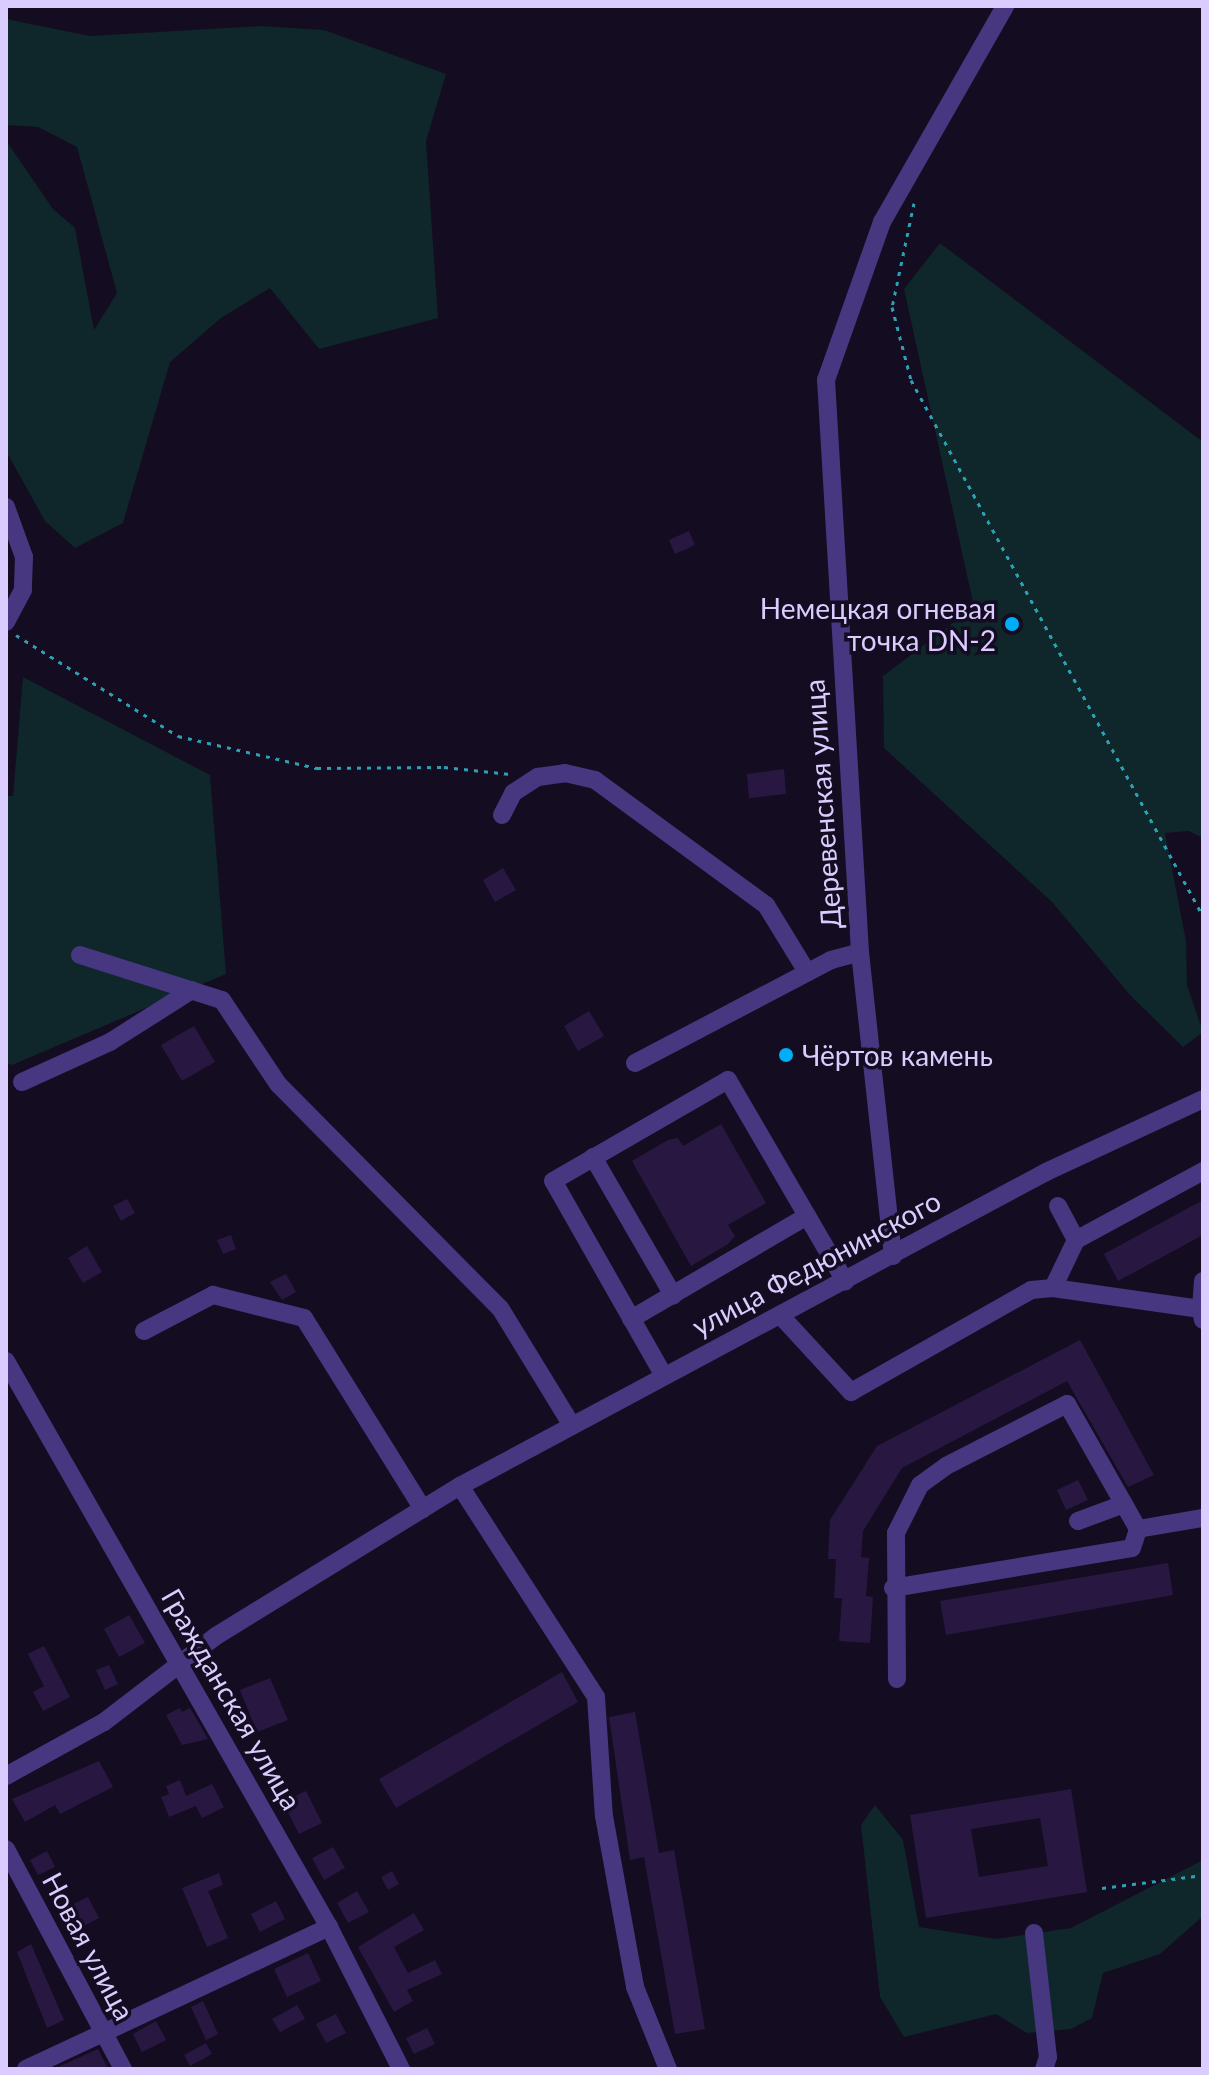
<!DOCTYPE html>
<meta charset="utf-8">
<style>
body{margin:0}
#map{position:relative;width:1209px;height:2075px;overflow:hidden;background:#140c20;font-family:Lato,sans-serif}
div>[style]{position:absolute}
.green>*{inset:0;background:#0f262a}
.building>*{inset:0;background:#281841}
.path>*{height:3px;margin-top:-1.5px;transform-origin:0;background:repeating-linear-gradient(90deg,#2ba1b3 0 4px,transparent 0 10px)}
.minor>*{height:18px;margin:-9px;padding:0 9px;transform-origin:9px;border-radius:9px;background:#473680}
.dots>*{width:22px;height:22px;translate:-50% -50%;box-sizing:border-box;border:4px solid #140c20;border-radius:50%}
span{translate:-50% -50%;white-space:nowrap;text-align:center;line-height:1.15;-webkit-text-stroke:7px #140c20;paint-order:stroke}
.poi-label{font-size:28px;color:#dbccff}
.right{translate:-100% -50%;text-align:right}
.left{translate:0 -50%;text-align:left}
.street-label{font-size:28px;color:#dbccff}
.frame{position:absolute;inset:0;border:8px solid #dbccff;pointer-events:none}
</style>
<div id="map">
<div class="green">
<div style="clip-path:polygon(6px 19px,90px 36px,261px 26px,324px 30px,446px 74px,426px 141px,438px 318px,319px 349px,270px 288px,221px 318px,170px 362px,123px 523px,75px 548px,45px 521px,6px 451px,7px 142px,53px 209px,75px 228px,94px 330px,117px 293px,77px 147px,38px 127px,6px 125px)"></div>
<div style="clip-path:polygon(940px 243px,1203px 442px,1203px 838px,1189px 831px,1165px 833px,1186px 941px,1187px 985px,1203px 1032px,1183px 1047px,1130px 995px,1052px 902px,884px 748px,883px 676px,974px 607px,904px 289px)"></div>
<div style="clip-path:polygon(23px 677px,210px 775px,226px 974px,12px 1065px,6px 1063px,6px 796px,13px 796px)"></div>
<div style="clip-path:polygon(875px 1805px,903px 1840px,919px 1927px,996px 1939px,1071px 1928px,1203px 1860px,1203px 1916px,1160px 1954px,1103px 1973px,1092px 2018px,1071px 2029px,1027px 2033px,996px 2014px,904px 2037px,880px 1997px,861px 1825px)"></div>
</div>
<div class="building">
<div style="clip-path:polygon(689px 531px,695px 545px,675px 554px,669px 540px)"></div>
<div style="clip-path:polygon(784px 769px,786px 794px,749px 798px,747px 774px)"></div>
<div style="clip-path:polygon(503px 868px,516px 890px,495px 902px,483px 880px)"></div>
<div style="clip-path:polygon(589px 1011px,604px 1036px,578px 1051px,564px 1026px)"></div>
<div style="clip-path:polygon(194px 1026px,215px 1062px,182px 1081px,161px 1045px)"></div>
<div style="clip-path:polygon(721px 1124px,766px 1203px,728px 1225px,735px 1236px,728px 1244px,691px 1266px,632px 1161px,668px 1140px,678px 1138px,683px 1146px)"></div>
<div style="clip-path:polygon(127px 1199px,135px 1213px,121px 1221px,113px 1206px)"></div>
<div style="clip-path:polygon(1203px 1200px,1203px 1235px,1118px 1281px,1104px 1254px)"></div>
<div style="clip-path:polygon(231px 1235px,236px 1249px,223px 1254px,217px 1240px)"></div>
<div style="clip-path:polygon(87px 1246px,102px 1272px,83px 1283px,68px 1258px)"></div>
<div style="clip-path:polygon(286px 1274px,296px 1292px,282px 1300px,270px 1282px)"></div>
<div style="clip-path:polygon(1080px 1340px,1154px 1475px,1128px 1487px,1067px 1381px,902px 1468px,863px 1531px,861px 1557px,869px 1558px,866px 1596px,873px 1597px,870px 1643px,839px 1641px,842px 1598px,834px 1598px,836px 1559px,828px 1559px,830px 1520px,877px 1446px)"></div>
<div style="clip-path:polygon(1078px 1480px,1088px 1500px,1066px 1510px,1057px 1490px)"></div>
<div style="clip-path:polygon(1168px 1563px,1173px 1595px,946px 1635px,940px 1601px)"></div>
<div style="clip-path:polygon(129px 1615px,145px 1643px,119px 1657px,104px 1629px)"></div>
<div style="clip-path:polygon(44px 1646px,70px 1697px,43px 1711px,33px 1692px,44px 1686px,28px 1654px)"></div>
<div style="clip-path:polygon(109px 1665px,118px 1684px,105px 1690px,96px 1670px)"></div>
<div style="clip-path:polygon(562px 1672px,578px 1702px,396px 1808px,379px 1779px)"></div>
<div style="clip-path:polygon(270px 1678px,288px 1720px,257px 1732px,240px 1690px)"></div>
<div style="clip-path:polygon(180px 1708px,182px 1712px,190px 1708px,208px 1739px,182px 1745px,166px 1715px)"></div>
<div style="clip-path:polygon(635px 1712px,659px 1853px,674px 1850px,705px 2029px,675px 2034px,644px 1857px,630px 1860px,609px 1717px)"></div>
<div style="clip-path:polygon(99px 1761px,113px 1787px,60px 1814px,55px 1805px,25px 1822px,12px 1799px)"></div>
<div style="clip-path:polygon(180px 1780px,186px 1796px,212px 1784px,224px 1807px,202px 1818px,196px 1806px,169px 1817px,161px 1797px,169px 1794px,166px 1786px)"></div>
<div style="clip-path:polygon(evenodd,1071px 1789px,1087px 1892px,926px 1918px,910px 1815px,1071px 1789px,1040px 1818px,1048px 1866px,979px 1877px,971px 1829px,1040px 1818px)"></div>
<div style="clip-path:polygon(306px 1791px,322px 1823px,299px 1834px,283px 1802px)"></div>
<div style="clip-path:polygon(333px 1847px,345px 1868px,324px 1880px,312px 1858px)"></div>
<div style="clip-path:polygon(47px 1851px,55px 1867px,38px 1875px,30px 1860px)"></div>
<div style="clip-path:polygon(392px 1871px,399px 1884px,388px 1890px,381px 1877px)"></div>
<div style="clip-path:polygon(219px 1873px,223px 1885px,208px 1891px,228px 1938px,207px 1947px,182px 1888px)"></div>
<div style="clip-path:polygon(357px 1891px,369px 1912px,348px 1923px,337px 1903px)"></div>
<div style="clip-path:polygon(88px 1897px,99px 1918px,80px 1928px,69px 1906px)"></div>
<div style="clip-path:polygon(276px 1901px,285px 1919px,260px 1932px,251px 1914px)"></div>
<div style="clip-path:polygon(414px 1913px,424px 1930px,394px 1947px,408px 1973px,435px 1960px,442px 1974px,407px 1990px,413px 2001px,394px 2012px,358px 1947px)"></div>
<div style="clip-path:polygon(31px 1944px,64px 2020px,47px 2028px,17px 1952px)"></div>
<div style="clip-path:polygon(308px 1953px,321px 1981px,287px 1997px,274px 1969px)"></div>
<div style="clip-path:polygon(203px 2001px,218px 2034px,206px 2040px,191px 2007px)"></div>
<div style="clip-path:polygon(297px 2005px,305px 2019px,280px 2032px,272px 2019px)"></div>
<div style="clip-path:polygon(336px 2014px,346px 2033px,326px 2043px,316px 2024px)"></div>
<div style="clip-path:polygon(156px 2021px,166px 2040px,142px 2052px,133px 2034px)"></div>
<div style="clip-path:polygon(427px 2028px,435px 2044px,414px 2054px,406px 2038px)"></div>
<div style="clip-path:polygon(206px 2043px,212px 2054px,190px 2066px,184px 2055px)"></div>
<div style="clip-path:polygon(98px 2049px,108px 2069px,55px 2069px,58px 2067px)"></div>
</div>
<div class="path">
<div style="left:914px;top:203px;width:106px;rotate:101.9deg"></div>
<div style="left:892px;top:307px;width:75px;rotate:75.4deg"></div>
<div style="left:911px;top:380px;width:610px;rotate:61.42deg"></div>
<div style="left:16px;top:635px;width:191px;rotate:31.9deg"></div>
<div style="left:178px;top:736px;width:143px;rotate:13deg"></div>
<div style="left:317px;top:768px;width:127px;rotate:-0.5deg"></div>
<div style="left:444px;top:767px;width:67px;rotate:6deg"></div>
<div style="left:1102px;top:1888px;width:102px;rotate:-7.3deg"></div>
</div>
<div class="minor">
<div style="left:6px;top:507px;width:53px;rotate:70.2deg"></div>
<div style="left:24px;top:557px;width:33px;rotate:92deg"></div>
<div style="left:23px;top:590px;width:36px;rotate:118deg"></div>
<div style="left:502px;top:815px;width:25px;rotate:-63deg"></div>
<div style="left:513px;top:793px;width:30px;rotate:-33deg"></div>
<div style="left:538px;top:777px;width:27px;rotate:-8deg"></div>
<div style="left:565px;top:773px;width:31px;rotate:13deg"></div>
<div style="left:595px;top:780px;width:212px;rotate:36.2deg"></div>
<div style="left:766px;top:905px;width:79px;rotate:58.5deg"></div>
<div style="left:80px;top:955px;width:149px;rotate:17.6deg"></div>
<div style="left:222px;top:1000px;width:101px;rotate:56.3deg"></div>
<div style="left:278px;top:1084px;width:315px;rotate:45.3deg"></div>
<div style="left:500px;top:1308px;width:136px;rotate:58.5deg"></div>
<div style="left:635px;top:1063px;width:221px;rotate:-27.7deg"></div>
<div style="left:831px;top:960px;width:30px;rotate:-15deg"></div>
<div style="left:22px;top:1082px;width:97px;rotate:-24.4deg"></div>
<div style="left:110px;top:1042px;width:97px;rotate:-32.4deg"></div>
<div style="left:593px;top:1157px;width:160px;rotate:59.9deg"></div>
<div style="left:1058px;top:1206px;width:38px;rotate:62deg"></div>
<div style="left:893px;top:1256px;width:306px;rotate:-96.2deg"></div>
<div style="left:860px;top:952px;width:573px;rotate:-93.4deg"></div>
<div style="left:826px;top:380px;width:168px;rotate:-70.5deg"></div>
<div style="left:882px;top:222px;width:249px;rotate:-60.3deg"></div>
<div style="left:1053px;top:1288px;width:53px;rotate:-64.4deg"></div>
<div style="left:1076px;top:1240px;width:145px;rotate:-28.5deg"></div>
<div style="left:1201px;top:1309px;width:28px;rotate:-86deg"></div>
<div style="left:780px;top:1315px;width:105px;rotate:47.3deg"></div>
<div style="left:851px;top:1392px;width:207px;rotate:-29.5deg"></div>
<div style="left:1031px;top:1290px;width:22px;rotate:-5deg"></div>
<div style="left:1053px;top:1288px;width:149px;rotate:8.1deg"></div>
<div style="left:1201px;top:1309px;width:11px;rotate:80deg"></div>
<div style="left:631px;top:1319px;width:204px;rotate:-30.3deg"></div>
<div style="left:144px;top:1331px;width:78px;rotate:-27.6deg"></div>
<div style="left:213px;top:1295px;width:94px;rotate:14.2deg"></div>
<div style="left:304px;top:1318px;width:225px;rotate:58.1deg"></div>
<div style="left:6px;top:1361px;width:652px;rotate:60.29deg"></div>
<div style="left:329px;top:1927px;width:159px;rotate:63.1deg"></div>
<div style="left:664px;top:1376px;width:224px;rotate:-119.6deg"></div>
<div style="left:553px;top:1181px;width:202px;rotate:-30deg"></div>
<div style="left:728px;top:1080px;width:233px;rotate:59.8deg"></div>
<div style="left:460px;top:1486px;width:251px;rotate:57.2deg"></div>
<div style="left:596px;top:1697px;width:119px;rotate:86.2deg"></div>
<div style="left:604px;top:1816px;width:174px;rotate:79.7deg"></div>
<div style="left:635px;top:1987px;width:88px;rotate:68.1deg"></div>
<div style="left:1078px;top:1521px;width:49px;rotate:-20.3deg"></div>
<div style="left:893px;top:1588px;width:242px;rotate:-9.5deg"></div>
<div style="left:1132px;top:1548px;width:20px;rotate:-72deg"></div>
<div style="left:1138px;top:1529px;width:66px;rotate:-9.6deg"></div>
<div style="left:897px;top:1679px;width:146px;rotate:-90.4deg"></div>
<div style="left:896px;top:1533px;width:54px;rotate:-63.4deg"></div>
<div style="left:920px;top:1485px;width:32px;rotate:-36deg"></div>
<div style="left:946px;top:1466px;width:136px;rotate:-27.1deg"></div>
<div style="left:1067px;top:1404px;width:144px;rotate:60.4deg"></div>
<div style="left:6px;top:1776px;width:112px;rotate:-28.9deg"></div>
<div style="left:104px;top:1722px;width:141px;rotate:-37.5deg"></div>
<div style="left:216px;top:1636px;width:286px;rotate:-31.6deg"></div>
<div style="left:460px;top:1486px;width:665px;rotate:-28.18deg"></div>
<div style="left:1046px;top:1172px;width:173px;rotate:-24.9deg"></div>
<div style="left:6px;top:1849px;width:249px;rotate:62deg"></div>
<div style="left:1034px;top:1933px;width:125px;rotate:83.6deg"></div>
<div style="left:1048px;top:2057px;width:13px;rotate:108deg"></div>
<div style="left:26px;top:2069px;width:335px;rotate:-25.1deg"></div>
</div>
<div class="dots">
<div style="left:1012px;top:624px;background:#00aef7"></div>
<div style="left:786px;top:1055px;background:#00aef7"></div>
</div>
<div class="poi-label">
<span class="right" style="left:996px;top:624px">Немецкая огневая<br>точка DN-2</span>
<span class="left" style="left:802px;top:1055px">Чёртов камень</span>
</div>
<div class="street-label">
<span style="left:822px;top:804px;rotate:-94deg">Деревенская улица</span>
<span style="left:816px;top:1263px;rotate:-28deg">улица Федюнинского</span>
<span style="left:232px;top:1699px;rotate:60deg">Гражданская улица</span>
<span style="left:89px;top:1946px;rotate:62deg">Новая улица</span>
</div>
<div class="frame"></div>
</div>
